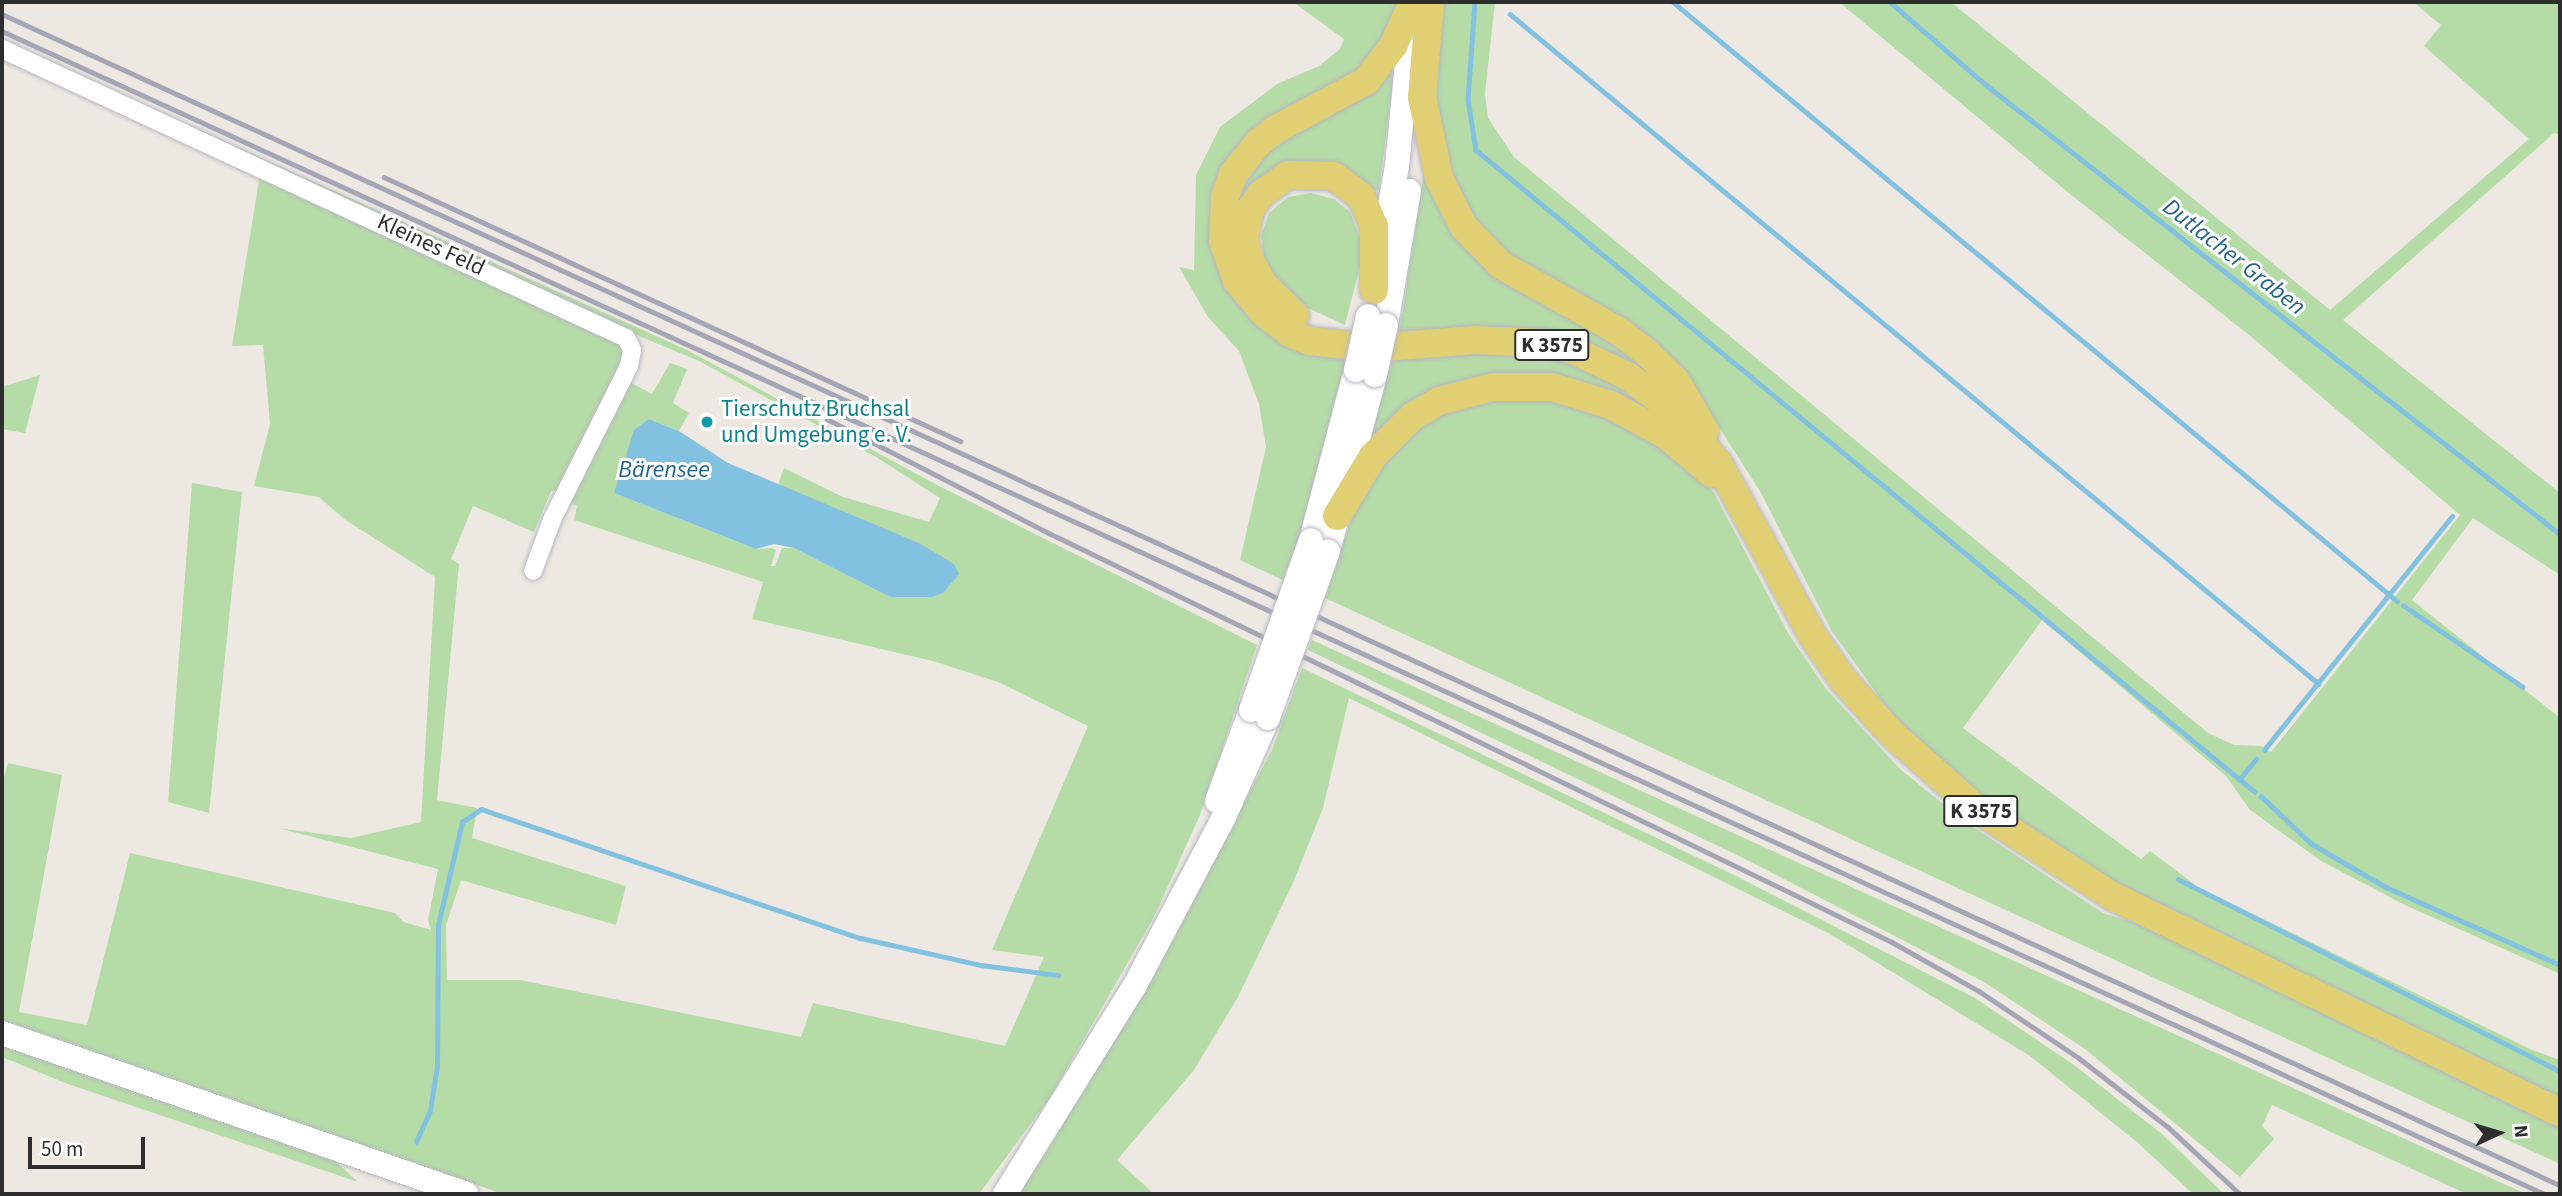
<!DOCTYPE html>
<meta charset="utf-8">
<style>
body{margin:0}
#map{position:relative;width:2562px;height:1196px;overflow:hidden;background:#ede9e2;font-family:"Source Sans 3",sans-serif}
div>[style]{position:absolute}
.green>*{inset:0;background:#b5dca6}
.water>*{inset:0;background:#83c1e1}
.stream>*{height:4.5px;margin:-2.25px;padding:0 2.25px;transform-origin:2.25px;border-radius:2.25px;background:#83c1e1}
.roads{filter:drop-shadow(0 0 2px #b6b7c0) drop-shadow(0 0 2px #b6b7c0)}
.minor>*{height:18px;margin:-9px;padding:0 9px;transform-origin:9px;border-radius:9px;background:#fff}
.secondary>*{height:24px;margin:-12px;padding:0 12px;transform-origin:12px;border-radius:12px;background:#fff}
.primary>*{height:28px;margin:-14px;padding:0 14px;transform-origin:14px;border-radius:14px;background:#e1cf74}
.rail>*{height:4.5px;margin:-2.25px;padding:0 2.25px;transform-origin:2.25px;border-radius:2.25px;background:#a5a6b5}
.bridges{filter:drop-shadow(0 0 2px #b6b7c0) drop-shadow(0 0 2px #b6b7c0)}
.secondary-bridge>*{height:24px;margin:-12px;padding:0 12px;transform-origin:12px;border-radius:12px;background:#fff}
.dots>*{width:19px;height:19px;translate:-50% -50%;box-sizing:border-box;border:4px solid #fff;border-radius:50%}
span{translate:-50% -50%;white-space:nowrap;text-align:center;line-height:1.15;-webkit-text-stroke:6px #fff;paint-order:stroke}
.shield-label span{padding:2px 5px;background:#fff;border:2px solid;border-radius:5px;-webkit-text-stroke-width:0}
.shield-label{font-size:21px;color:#2e2e2e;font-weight:700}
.street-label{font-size:23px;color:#2e2e2e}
.culture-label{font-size:23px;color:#0d838f}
.left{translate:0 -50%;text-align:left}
.water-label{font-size:24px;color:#1f6191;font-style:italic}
.frame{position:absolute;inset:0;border:4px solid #2e2e2e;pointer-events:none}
.north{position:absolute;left:2464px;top:1098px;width:70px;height:70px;-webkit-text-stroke:5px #fff;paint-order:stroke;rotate:86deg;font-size:19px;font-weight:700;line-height:28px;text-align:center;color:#2e2e2e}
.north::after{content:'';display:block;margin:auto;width:24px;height:32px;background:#2e2e2e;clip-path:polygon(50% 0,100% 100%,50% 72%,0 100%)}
.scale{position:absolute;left:28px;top:1137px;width:117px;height:32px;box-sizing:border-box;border:4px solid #2e2e2e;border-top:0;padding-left:9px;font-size:21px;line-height:24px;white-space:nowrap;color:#2e2e2e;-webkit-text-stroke:5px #fff;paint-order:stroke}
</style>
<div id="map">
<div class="green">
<div style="clip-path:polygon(1293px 2px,1398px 2px,1367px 70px,1218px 191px,1308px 354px,1346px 360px,1314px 498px,1283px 580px,1240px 560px,1266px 447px,1259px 404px,1239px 351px,1208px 317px,1179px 267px,1194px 270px,1196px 175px,1220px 127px,1277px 84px,1319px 66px,1340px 49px,1344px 39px)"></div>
<div style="clip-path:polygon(1442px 2px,1495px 2px,1485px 94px,1488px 118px,1514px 157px,2208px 733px,2234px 745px,2261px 746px,2271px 752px,2460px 515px,2248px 334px,2070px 194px,1839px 2px,1951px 2px,2330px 310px,2529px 139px,2424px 46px,2441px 25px,2413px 2px,2560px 2px,2560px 135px,2554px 133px,2343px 320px,2560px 493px,2560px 575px,2473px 518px,2412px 600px,2560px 718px,2560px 974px,2405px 905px,2321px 861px,2250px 810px,2226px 776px,2042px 620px,1963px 728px,2141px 859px,2150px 851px,2198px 887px,2532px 1050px,2560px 1060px,2560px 1100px,2142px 899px,1986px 800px,1901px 727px,1831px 630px,1760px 491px,1707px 409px,1482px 237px,1452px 186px,1436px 113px)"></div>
<div style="clip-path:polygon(evenodd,2px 41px,687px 350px,939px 486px,1257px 645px,1200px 815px,1154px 917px,1051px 1096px,979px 1194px,503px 1194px,2px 1020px,2px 784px,8px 763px,62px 775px,19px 1012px,87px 1025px,130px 853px,395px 913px,404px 922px,431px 930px,428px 920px,438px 869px,278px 828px,351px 838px,421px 822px,435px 577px,344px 519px,319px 497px,254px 486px,270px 424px,263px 345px,232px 346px,262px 162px,2px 41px,620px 328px,699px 361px,876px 457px,940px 498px,929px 522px,843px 497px,784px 468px,778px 485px,919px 543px,931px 597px,890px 597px,794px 548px,782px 548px,775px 566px,771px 566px,776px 550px,772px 548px,756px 549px,614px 493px,649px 419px,679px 431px,689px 413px,673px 403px,687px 369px,670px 363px,652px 394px,626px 380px,569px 502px,577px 506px,574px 520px,763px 582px,752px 619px,933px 661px,998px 682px,1088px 726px,992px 950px,1044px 957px,1005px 1046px,813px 1003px,801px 1037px,520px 980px,447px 980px,446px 925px,461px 880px,616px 925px,626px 886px,472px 838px,477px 808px,437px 800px,459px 564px,451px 559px,473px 506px,534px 532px,551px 491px,564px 490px,627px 350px,620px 328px)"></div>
<div style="clip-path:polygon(1388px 74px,1394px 75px,1379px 190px,1371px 190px,1334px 165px,1295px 162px,1242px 201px,1237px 195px,1267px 153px)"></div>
<div style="clip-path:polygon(1424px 171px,1449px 220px,1612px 336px,1671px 386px,1634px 368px,1399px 335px)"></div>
<div style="clip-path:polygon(1311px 193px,1334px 199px,1350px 212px,1360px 237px,1361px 262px,1345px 325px,1301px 305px,1279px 285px,1265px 263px,1261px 236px,1269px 213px,1288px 197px)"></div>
<div style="clip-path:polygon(1470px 352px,1544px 355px,1593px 369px,1666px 417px,1585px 386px,1408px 406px,1369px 439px,1392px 360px)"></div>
<div style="clip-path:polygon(40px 375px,25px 433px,2px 429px,2px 387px)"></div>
<div style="clip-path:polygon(1520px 391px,1608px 411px,1692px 467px,1713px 491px,1788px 633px,1826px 689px,1901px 770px,1967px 823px,2103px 913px,2151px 928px,2560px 1124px,2560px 1164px,1325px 598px,1363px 484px,1416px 421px)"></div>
<div style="clip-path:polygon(192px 483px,242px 492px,209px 813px,168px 802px)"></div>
<div style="clip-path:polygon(1312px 640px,1720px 827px,2526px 1194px,2467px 1194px,2272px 1105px,2262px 1126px,2274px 1139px,2240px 1177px,2085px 1049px,1984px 982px,1743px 858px,1308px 650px)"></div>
<div style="clip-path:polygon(1302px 668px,1734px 875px,1975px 998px,2074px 1065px,2162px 1134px,2224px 1194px,2193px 1194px,2138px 1143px,2030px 1056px,1830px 934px,1349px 698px,1323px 808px,1292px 885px,1238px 997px,1194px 1070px,1117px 1160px,1154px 1194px,1015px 1194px,1087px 1086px,1157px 966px,1272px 750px)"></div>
<div style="clip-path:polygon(2px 1041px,335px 1161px,358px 1182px,65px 1083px,2px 1057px)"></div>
</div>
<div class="water">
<div style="clip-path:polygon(649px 419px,679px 431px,728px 463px,919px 543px,954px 564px,959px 574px,943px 593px,931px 597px,890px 597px,794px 548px,774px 544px,756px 549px,614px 493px,634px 430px)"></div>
</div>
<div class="stream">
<div style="left:1475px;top:2px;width:97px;rotate:94.1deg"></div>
<div style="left:1468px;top:99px;width:52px;rotate:81.1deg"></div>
<div style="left:1476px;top:150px;width:1009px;rotate:39.49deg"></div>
<div style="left:1673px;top:2px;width:940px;rotate:39.6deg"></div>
<div style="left:1890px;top:2px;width:125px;rotate:40.8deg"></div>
<div style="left:1985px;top:84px;width:730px;rotate:38.05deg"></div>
<div style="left:1510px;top:14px;width:1050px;rotate:39.63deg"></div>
<div style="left:2403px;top:605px;width:145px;rotate:34.3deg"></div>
<div style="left:2264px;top:750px;width:300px;rotate:-51.2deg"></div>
<div style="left:2239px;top:780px;width:27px;rotate:-51deg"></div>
<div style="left:2261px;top:796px;width:70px;rotate:43.3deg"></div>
<div style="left:2312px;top:844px;width:86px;rotate:30.2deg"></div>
<div style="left:2386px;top:887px;width:191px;rotate:24.1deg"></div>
<div style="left:2178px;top:879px;width:428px;rotate:26.7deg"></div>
<div style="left:416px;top:1142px;width:35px;rotate:-66deg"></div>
<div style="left:430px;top:1110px;width:45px;rotate:-81deg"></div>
<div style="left:437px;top:1066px;width:141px;rotate:-89.6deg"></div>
<div style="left:438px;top:925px;width:106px;rotate:-76.9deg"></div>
<div style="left:462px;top:822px;width:23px;rotate:-34deg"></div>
<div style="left:481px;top:809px;width:401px;rotate:18.8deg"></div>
<div style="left:861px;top:938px;width:123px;rotate:12.7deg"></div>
<div style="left:981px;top:965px;width:78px;rotate:7.4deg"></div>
</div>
<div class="roads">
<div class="minor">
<div style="left:2px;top:49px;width:688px;rotate:24.85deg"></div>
<div style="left:626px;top:338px;width:13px;rotate:63deg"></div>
<div style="left:632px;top:350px;width:16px;rotate:101deg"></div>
<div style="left:629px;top:366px;width:172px;rotate:116.6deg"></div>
<div style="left:552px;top:520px;width:54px;rotate:110.4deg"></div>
</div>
<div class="secondary">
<div style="left:1381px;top:254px;width:89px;rotate:-79.7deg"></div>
<div style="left:1397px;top:166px;width:155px;rotate:-84.4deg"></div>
<div style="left:1386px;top:325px;width:136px;rotate:-80.3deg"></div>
<div style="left:1311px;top:540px;width:176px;rotate:-75.2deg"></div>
<div style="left:1328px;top:551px;width:182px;rotate:-75deg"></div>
<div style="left:1217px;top:801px;width:97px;rotate:-69.5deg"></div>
<div style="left:2px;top:1033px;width:491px;rotate:19.1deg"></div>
<div style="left:1005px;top:1194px;width:244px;rotate:-58.1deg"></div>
<div style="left:1134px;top:987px;width:192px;rotate:-62.1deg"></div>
<div style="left:1224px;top:817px;width:108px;rotate:-66deg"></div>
</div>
<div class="primary">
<div style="left:1413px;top:2px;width:48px;rotate:114.4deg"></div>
<div style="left:1393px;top:46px;width:44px;rotate:127.6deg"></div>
<div style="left:1366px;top:81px;width:102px;rotate:151.9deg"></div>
<div style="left:1276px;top:129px;width:21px;rotate:143deg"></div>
<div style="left:1259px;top:142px;width:41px;rotate:129.1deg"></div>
<div style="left:1233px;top:174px;width:24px;rotate:109deg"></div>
<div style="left:1225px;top:197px;width:44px;rotate:92.6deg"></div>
<div style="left:1223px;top:241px;width:42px;rotate:70.7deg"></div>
<div style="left:1237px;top:281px;width:42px;rotate:49.8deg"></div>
<div style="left:1264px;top:313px;width:33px;rotate:38deg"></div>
<div style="left:1290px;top:333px;width:22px;rotate:22deg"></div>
<div style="left:1310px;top:341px;width:64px;rotate:6.2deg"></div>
<div style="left:1374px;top:348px;width:100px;rotate:-4.6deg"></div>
<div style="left:1474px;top:340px;width:70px;rotate:2.5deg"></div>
<div style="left:1544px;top:343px;width:30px;rotate:14deg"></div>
<div style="left:1573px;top:350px;width:62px;rotate:25.7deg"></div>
<div style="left:1629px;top:377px;width:55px;rotate:36.9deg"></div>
<div style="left:1673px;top:410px;width:70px;rotate:49.7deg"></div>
<div style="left:1718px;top:463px;width:200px;rotate:61.3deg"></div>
<div style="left:1814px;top:638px;width:52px;rotate:55.1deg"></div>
<div style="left:1844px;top:681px;width:70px;rotate:47.9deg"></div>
<div style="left:1891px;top:733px;width:115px;rotate:41.5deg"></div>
<div style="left:1977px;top:809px;width:161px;rotate:32.8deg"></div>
<div style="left:2112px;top:896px;width:498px;rotate:25.8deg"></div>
<div style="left:1430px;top:2px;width:95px;rotate:94.8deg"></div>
<div style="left:1422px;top:97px;width:83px;rotate:78.1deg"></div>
<div style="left:1439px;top:178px;width:55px;rotate:63deg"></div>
<div style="left:1464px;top:227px;width:53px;rotate:45.8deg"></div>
<div style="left:1501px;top:265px;width:133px;rotate:29.3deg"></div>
<div style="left:1617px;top:330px;width:38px;rotate:37deg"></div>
<div style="left:1647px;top:353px;width:40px;rotate:44deg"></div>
<div style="left:1676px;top:381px;width:58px;rotate:59.9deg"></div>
<div style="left:1295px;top:315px;width:45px;rotate:-135.9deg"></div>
<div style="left:1263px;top:284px;width:26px;rotate:-119deg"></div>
<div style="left:1250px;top:261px;width:23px;rotate:-105deg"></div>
<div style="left:1244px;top:239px;width:30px;rotate:-78deg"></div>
<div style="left:1250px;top:210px;width:19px;rotate:-55deg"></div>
<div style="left:1261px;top:194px;width:33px;rotate:-35deg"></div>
<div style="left:1288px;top:175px;width:46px;rotate:1.2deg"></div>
<div style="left:1334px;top:176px;width:34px;rotate:37deg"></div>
<div style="left:1361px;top:196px;width:33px;rotate:67deg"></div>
<div style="left:1374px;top:226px;width:64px;rotate:90deg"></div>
<div style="left:1337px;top:516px;width:70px;rotate:-59deg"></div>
<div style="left:1373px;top:456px;width:57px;rotate:-45deg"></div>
<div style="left:1413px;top:416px;width:30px;rotate:-30deg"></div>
<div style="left:1439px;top:401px;width:56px;rotate:-14.5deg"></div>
<div style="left:1493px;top:387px;width:59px"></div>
<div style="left:1552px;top:387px;width:62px;rotate:17deg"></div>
<div style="left:1611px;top:405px;width:63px;rotate:28.6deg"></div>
<div style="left:1666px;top:435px;width:59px;rotate:40.2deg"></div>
</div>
</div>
<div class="rail">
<div style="left:2px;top:14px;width:2813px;rotate:24.6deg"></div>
<div style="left:2px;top:31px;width:2795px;rotate:24.58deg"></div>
<div style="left:384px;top:177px;width:634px;rotate:24.62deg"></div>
<div style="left:827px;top:419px;width:250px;rotate:27.2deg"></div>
<div style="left:1049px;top:533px;width:937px;rotate:25.88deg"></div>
<div style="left:1892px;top:942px;width:100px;rotate:29.4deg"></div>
<div style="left:1979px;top:991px;width:120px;rotate:33.8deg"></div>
<div style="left:2079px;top:1058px;width:113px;rotate:37.8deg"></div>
<div style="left:2168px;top:1127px;width:98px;rotate:42.9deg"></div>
</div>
<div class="bridges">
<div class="secondary-bridge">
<div style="left:1356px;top:370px;width:55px;rotate:-77.5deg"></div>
<div style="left:1375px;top:375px;width:51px;rotate:-77.6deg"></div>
<div style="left:1251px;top:710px;width:180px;rotate:-70.6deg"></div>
<div style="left:1268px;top:718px;width:177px;rotate:-70.2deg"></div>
</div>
</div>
<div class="dots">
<div style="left:707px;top:422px;background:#0f9aa8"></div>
</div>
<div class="shield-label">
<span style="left:1552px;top:345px">K 3575</span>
<span style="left:1981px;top:811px">K 3575</span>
</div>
<div class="street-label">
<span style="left:431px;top:245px;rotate:25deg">Kleines Feld</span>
</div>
<div class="culture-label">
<span class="left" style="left:721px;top:422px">Tierschutz Bruchsal<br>und Umgebung e. V.</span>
</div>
<div class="water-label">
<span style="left:2234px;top:257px;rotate:38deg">Dutlacher Graben</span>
<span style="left:664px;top:470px">Bärensee</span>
</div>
<div class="frame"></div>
<div class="north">N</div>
<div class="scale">50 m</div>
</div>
